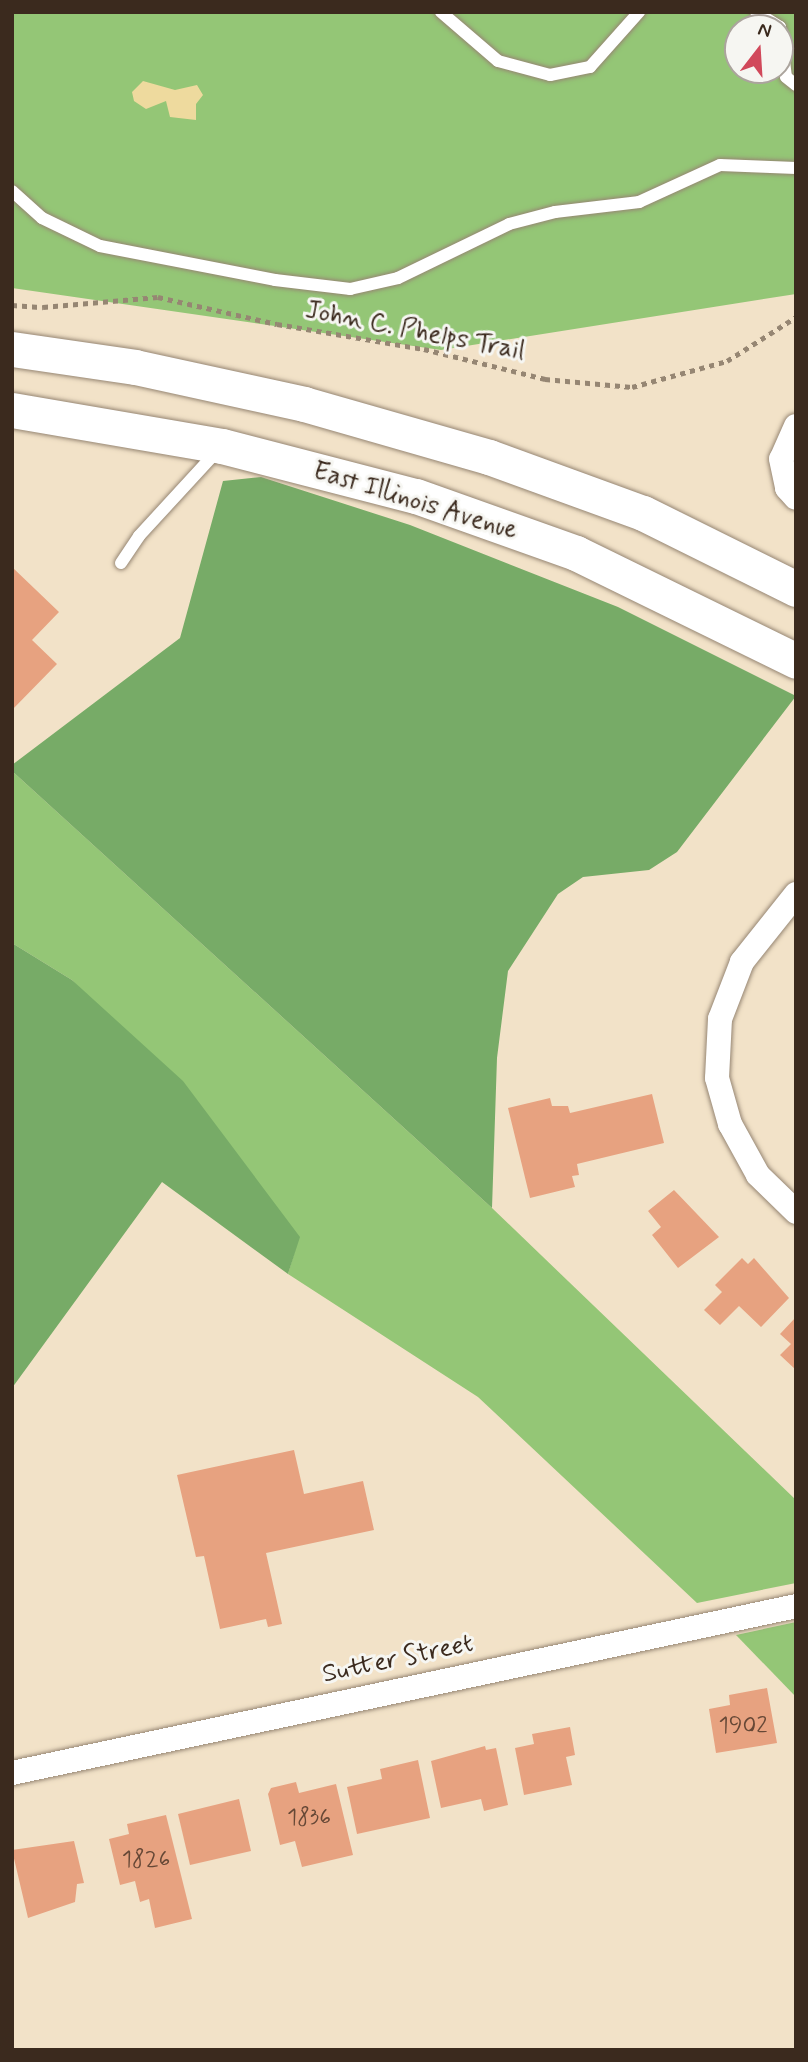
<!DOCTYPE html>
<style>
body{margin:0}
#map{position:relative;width:808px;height:2062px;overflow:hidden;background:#f2e2c8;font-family:Mynerve,sans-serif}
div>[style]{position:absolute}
.green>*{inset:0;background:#94c676}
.forest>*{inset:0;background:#77ab67}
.sand>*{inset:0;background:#eeda9e}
.building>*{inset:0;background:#e7a280}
.path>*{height:4.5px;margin-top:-2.25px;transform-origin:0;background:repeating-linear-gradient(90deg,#968673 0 5px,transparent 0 10px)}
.roads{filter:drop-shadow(0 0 2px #968673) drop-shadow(0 0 2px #968673)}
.service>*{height:12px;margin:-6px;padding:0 6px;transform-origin:6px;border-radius:6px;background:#fff}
.minor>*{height:24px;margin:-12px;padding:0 12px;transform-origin:12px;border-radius:12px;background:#fff}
.secondary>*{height:35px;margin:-17.5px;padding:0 17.5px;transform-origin:17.5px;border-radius:17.5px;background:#fff}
span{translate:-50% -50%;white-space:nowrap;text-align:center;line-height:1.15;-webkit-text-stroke:6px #f6f6f2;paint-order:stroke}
.number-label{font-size:23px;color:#664836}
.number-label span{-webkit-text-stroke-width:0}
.street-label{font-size:26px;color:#3b2a1e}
.frame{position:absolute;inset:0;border:14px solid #3b2a1e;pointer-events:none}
.north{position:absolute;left:724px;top:14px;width:70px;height:70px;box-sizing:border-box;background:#f6f6f2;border:2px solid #aba49d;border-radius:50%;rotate:17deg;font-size:19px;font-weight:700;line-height:28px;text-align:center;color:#3b2a1e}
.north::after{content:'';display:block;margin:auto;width:24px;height:32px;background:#d1495b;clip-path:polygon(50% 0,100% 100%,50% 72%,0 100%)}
</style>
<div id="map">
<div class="green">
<div style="clip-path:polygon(evenodd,12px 12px,796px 12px,796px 294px,441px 350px,12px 288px,12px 12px,738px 28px,780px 28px,780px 70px,738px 70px,738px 28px)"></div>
<div style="clip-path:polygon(12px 771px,492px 1208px,796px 1500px,796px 1583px,697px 1603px,478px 1397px,288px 1274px,299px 1237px,72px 980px,12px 943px)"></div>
<div style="clip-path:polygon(796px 1622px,796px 1697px,736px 1635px)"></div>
</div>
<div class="forest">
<div style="clip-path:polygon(261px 477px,410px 525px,618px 607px,796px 696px,677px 852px,649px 870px,583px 877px,558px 894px,508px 971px,497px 1058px,492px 1208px,12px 771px,12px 765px,180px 638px,223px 481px)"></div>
<div style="clip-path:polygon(12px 943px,72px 980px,183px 1081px,300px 1237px,288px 1274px,162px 1182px,12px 1388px)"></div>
</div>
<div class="sand">
<div style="clip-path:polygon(143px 81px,175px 90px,197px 85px,203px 95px,196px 104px,196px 120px,170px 117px,166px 101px,146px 109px,134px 101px,132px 92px)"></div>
</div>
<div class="building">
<div style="clip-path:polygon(12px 567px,59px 612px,32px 640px,57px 664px,12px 710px)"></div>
<div style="clip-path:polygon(652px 1094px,664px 1143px,577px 1164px,579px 1175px,572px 1176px,575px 1187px,530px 1198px,508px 1108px,550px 1098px,552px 1106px,568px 1106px,570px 1113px)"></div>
<div style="clip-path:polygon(674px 1190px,719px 1237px,678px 1268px,652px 1235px,661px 1227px,648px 1211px)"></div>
<div style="clip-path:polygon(742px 1258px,748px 1264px,754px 1258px,789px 1298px,761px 1327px,739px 1306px,720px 1325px,704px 1310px,722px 1292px,715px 1285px)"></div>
<div style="clip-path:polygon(796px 1317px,796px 1370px,780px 1355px,791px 1344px,780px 1334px)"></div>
<div style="clip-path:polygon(294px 1450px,304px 1494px,363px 1481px,374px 1530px,266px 1553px,282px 1624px,268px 1627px,266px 1619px,220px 1629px,204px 1556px,196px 1557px,177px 1475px)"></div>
<div style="clip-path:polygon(767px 1688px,777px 1743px,716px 1753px,709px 1709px,730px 1705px,729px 1695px)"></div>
<div style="clip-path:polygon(570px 1727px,575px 1755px,566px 1757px,572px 1785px,524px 1795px,515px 1748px,534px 1744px,532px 1734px)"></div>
<div style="clip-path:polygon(485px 1746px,486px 1750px,496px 1748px,508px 1805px,484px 1811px,481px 1799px,441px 1808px,431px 1761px)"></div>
<div style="clip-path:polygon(418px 1760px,430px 1818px,357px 1834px,347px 1787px,382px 1779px,380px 1769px)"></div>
<div style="clip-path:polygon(296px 1782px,299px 1793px,336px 1784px,353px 1855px,302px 1867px,295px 1841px,280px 1845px,268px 1794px,271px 1788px)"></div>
<div style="clip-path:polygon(239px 1799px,251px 1851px,190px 1865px,178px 1814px)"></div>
<div style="clip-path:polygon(166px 1815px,192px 1919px,155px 1928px,149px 1899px,140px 1902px,135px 1881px,120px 1885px,109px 1839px,129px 1834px,127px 1824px)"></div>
<div style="clip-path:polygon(74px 1841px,84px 1883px,77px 1884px,75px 1902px,28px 1918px,12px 1850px)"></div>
</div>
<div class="path">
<div style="left:12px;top:305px;width:31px;rotate:4deg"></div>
<div style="left:43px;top:307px;width:115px;rotate:-5deg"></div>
<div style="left:158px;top:297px;width:122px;rotate:12.8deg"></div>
<div style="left:277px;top:324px;width:149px;rotate:9.7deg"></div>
<div style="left:424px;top:349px;width:125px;rotate:13.9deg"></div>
<div style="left:545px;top:379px;width:87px;rotate:5.3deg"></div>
<div style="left:632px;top:387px;width:98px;rotate:-15.3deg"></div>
<div style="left:727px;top:361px;width:82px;rotate:-32.5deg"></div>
</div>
<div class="roads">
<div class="service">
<div style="left:441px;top:12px;width:75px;rotate:40.7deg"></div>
<div style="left:498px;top:61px;width:54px;rotate:15.1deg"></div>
<div style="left:550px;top:75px;width:41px;rotate:-11.3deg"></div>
<div style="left:590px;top:67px;width:74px;rotate:-48.3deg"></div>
<div style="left:756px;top:12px;width:28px;rotate:32deg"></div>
<div style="left:780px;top:27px;width:50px;rotate:83.2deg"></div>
<div style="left:786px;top:77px;width:13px;rotate:39deg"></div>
<div style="left:12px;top:191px;width:40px;rotate:42deg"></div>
<div style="left:42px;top:218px;width:64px;rotate:25.8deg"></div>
<div style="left:100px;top:246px;width:178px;rotate:11deg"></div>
<div style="left:275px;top:280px;width:76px;rotate:6.8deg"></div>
<div style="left:350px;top:289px;width:49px;rotate:-12.9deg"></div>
<div style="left:398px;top:278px;width:123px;rotate:-25.9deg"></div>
<div style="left:509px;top:224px;width:48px;rotate:-14.6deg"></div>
<div style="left:555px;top:212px;width:85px;rotate:-6.8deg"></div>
<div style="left:639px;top:202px;width:89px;rotate:-24.6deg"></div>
<div style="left:720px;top:165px;width:76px;rotate:2.3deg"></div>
<div style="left:121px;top:563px;width:32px;rotate:-56deg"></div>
<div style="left:139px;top:536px;width:118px;rotate:-47.4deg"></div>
</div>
<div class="minor">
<div style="left:796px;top:426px;width:36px;rotate:114deg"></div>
<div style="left:781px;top:459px;width:30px;rotate:78deg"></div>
<div style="left:787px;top:488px;width:13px;rotate:48deg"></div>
<div style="left:796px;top:894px;width:87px;rotate:128.5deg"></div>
<div style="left:742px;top:962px;width:61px;rotate:111.1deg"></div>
<div style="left:720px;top:1019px;width:59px;rotate:92.9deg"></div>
<div style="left:717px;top:1078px;width:48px;rotate:74.2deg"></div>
<div style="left:730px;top:1124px;width:58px;rotate:61.2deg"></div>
<div style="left:758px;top:1175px;width:53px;rotate:44.2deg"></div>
<div style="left:12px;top:1773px;width:802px;rotate:-12.02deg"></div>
</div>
<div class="secondary">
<div style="left:12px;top:349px;width:124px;rotate:8.3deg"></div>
<div style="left:135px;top:367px;width:173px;rotate:12.3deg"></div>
<div style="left:304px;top:404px;width:192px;rotate:16deg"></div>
<div style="left:489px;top:457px;width:164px;rotate:20deg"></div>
<div style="left:643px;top:513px;width:171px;rotate:26.4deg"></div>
<div style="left:12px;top:410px;width:213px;rotate:9.7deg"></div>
<div style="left:222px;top:446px;width:200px;rotate:14.5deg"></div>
<div style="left:416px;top:496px;width:170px;rotate:19.6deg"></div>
<div style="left:576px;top:553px;width:245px;rotate:26.1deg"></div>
</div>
</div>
<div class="number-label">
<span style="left:743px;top:1726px">1902</span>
<span style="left:309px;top:1818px">1836</span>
<span style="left:146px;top:1860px">1826</span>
</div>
<div class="street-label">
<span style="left:415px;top:332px;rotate:11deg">John C. Phelps Trail</span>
<span style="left:415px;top:502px;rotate:17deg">East Illinois Avenue</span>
<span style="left:398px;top:1660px;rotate:-12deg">Sutter Street</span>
</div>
<div class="frame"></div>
<div class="north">N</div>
</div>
